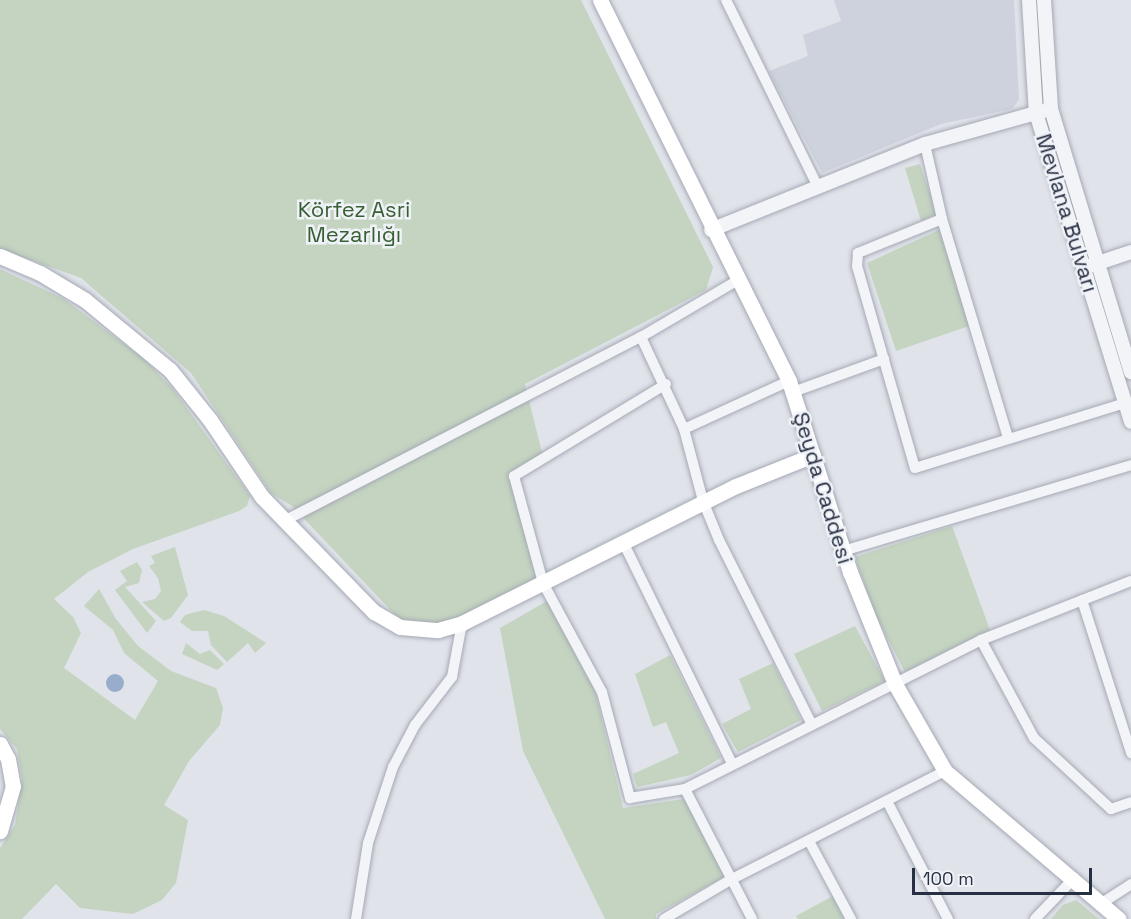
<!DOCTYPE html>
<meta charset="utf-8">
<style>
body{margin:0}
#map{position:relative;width:1131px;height:919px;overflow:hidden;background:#e0e3ea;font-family:"Space Grotesk",sans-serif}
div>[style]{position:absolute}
.built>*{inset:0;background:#ced2dc}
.green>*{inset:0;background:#c4d4c0}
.water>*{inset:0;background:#98adcc}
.round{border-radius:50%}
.roads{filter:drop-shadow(0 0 2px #a5a9b4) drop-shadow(0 0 2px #a5a9b4)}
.minor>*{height:10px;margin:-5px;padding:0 5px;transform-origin:5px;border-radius:5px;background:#f3f4f8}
.tertiary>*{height:14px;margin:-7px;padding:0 7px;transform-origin:7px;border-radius:7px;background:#f3f4f8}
.secondary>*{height:15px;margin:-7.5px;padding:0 7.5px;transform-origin:7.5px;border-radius:7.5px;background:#fff}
span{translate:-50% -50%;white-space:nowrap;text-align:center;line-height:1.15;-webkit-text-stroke:5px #eff2f7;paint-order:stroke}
.park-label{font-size:22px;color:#385f34}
.street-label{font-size:22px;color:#272f42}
.scale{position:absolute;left:912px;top:868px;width:180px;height:27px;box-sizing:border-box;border:3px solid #272f42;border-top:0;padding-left:8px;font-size:18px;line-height:21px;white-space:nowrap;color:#272f42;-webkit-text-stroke:4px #eff2f7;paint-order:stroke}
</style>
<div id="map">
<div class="built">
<div style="clip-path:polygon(834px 0,1014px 0,1019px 100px,1012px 109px,941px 124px,822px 173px,769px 71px,808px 56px,803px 35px,841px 21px)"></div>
</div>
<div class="green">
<div style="clip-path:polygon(0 0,581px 0,713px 267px,706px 290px,525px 384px,542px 453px,511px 473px,537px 577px,453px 624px,400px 620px,292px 506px,271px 493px,191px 373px,81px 278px,0 249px)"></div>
<div style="clip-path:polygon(920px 164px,937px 214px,921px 221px,905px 168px)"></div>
<div style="clip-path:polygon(941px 229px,969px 326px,896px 351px,867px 263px)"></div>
<div style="clip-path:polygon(0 269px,64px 299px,144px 359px,173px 389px,250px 496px,247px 506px,239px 511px,133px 549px,88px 572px,54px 599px,73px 617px,81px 633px,64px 668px,135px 720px,158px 681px,124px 653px,113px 630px,84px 606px,99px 589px,116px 619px,138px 646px,171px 671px,216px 688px,223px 708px,220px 725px,189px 761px,164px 805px,188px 820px,176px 883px,162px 900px,133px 914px,80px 908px,56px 884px,22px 919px,0 919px,0 848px,15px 825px,22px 779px,17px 749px,0 729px)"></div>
<div style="clip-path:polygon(952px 526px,990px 630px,905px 672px,875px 614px,855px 557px)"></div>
<div style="clip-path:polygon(175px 547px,188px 595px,171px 618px,164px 621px,142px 602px,155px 599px,161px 591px,158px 578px,149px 566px,155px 563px,151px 556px)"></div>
<div style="clip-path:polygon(137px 562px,142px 570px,139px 583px,125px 587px,156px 621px,147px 633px,115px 590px,127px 581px,120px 571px)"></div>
<div style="clip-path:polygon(547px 601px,595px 691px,623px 808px,684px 799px,726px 876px,656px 914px,656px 919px,605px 919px,523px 751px,500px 628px)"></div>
<div style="clip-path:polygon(204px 610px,224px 616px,266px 643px,255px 653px,248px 643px,227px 662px,211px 645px,208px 631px,192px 631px,180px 622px,185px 615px)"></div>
<div style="clip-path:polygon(855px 626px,885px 681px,822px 711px,794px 654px)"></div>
<div style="clip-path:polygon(186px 643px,200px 654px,210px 650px,224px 664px,217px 670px,182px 654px)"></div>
<div style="clip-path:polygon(670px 655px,721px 758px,691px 775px,637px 787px,633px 774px,679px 753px,666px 722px,653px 727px,635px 674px)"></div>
<div style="clip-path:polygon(773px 663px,801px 720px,738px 752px,722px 724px,751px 709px,739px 679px)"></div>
<div style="clip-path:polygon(833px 896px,844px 919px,798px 919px,796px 916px)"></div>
<div style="clip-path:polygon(1076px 900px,1099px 919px,1051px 919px,1063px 905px)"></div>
</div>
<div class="water">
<div class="round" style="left:106px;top:674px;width:18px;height:18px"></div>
</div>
<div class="roads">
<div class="minor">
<div style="left:726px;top:0;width:208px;rotate:63.8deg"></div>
<div style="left:925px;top:144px;width:77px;rotate:77.2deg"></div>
<div style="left:942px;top:219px;width:229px;rotate:73.2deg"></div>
<div style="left:942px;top:219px;width:91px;rotate:158deg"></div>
<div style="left:858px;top:253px;width:13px;rotate:94deg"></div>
<div style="left:857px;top:266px;width:210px;rotate:74deg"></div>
<div style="left:915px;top:468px;width:220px;rotate:-17.2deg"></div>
<div style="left:641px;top:337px;width:102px;rotate:64.9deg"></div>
<div style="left:684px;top:429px;width:74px;rotate:75.2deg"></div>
<div style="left:703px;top:501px;width:42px;rotate:67.7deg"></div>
<div style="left:719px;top:540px;width:205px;rotate:63.3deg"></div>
<div style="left:666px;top:384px;width:178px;rotate:148.8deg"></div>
<div style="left:514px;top:476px;width:111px;rotate:74.8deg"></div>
<div style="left:543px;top:583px;width:124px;rotate:61.6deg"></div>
<div style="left:602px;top:692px;width:110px;rotate:75.2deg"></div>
<div style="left:630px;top:798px;width:56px;rotate:-9.3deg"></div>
<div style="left:685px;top:789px;width:331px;rotate:-26.7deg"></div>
<div style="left:981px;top:640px;width:161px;rotate:-21.5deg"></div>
<div style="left:793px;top:392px;width:97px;rotate:-19.9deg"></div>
<div style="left:684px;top:429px;width:115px;rotate:-24.6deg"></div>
<div style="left:284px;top:521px;width:402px;rotate:-27.3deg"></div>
<div style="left:641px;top:337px;width:113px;rotate:-30.4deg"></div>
<div style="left:623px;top:542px;width:247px;rotate:63.8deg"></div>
<div style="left:843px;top:551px;width:301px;rotate:-16.6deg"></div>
<div style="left:1082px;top:600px;width:161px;rotate:72.2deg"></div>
<div style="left:981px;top:640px;width:111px;rotate:61.6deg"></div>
<div style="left:1034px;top:738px;width:105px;rotate:42.7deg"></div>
<div style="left:1111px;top:809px;width:21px;rotate:-19deg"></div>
<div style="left:685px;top:789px;width:146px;rotate:62.7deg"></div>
<div style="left:887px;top:801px;width:133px;rotate:62.7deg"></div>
<div style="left:809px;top:841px;width:89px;rotate:61.7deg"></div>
<div style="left:1102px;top:903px;width:35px;rotate:-33deg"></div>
<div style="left:356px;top:919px;width:77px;rotate:-81deg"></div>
<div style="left:368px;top:843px;width:80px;rotate:-71.8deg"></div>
<div style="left:393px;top:767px;width:47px;rotate:-62.4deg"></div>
<div style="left:415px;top:725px;width:61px;rotate:-52.4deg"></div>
<div style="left:452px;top:677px;width:55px;rotate:-79.5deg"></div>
<div style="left:664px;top:919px;width:79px;rotate:-30.5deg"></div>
<div style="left:732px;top:879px;width:239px;rotate:-26.9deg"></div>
<div style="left:1035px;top:919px;width:57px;rotate:-46.4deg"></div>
</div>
<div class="tertiary">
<div style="left:1029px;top:0;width:113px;rotate:86.5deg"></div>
<div style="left:1036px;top:113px;width:323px;rotate:72.9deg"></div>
<div style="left:1044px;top:0;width:109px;rotate:86.3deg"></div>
<div style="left:1051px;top:109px;width:275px;rotate:73.1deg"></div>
<div style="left:711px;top:230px;width:231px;rotate:-21.9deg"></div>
<div style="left:925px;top:144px;width:123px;rotate:-15.6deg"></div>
<div style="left:1089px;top:266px;width:44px;rotate:-18.4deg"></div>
</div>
<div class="secondary">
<div style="left:600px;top:0;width:425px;rotate:63.6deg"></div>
<div style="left:789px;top:381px;width:201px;rotate:72.3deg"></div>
<div style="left:850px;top:572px;width:121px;rotate:68.1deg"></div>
<div style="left:895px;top:684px;width:100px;rotate:60.1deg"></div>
<div style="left:945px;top:771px;width:228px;rotate:40.4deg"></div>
<div style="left:0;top:256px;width:43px;rotate:23deg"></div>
<div style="left:40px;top:273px;width:52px;rotate:31deg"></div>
<div style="left:85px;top:300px;width:110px;rotate:39.5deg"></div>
<div style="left:170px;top:370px;width:64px;rotate:51.3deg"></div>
<div style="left:210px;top:420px;width:93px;rotate:56deg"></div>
<div style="left:262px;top:497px;width:161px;rotate:45.8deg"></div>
<div style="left:374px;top:612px;width:30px;rotate:30deg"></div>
<div style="left:400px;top:627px;width:38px;rotate:5deg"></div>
<div style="left:438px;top:630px;width:25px;rotate:-16deg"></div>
<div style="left:462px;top:623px;width:306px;rotate:-26.6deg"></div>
<div style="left:736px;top:486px;width:83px;rotate:-21.9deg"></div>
<div style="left:0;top:744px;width:17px;rotate:62deg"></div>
<div style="left:8px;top:759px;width:27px;rotate:80deg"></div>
<div style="left:13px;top:786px;width:47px;rotate:106.1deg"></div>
</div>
</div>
<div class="park-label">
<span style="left:354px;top:222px">Körfez Asri<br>Mezarlığı</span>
</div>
<div class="street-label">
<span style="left:1067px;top:213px;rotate:73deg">Mevlana Bulvarı</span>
<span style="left:823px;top:488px;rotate:73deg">Şeyda Caddesi</span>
</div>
<div class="scale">100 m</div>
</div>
